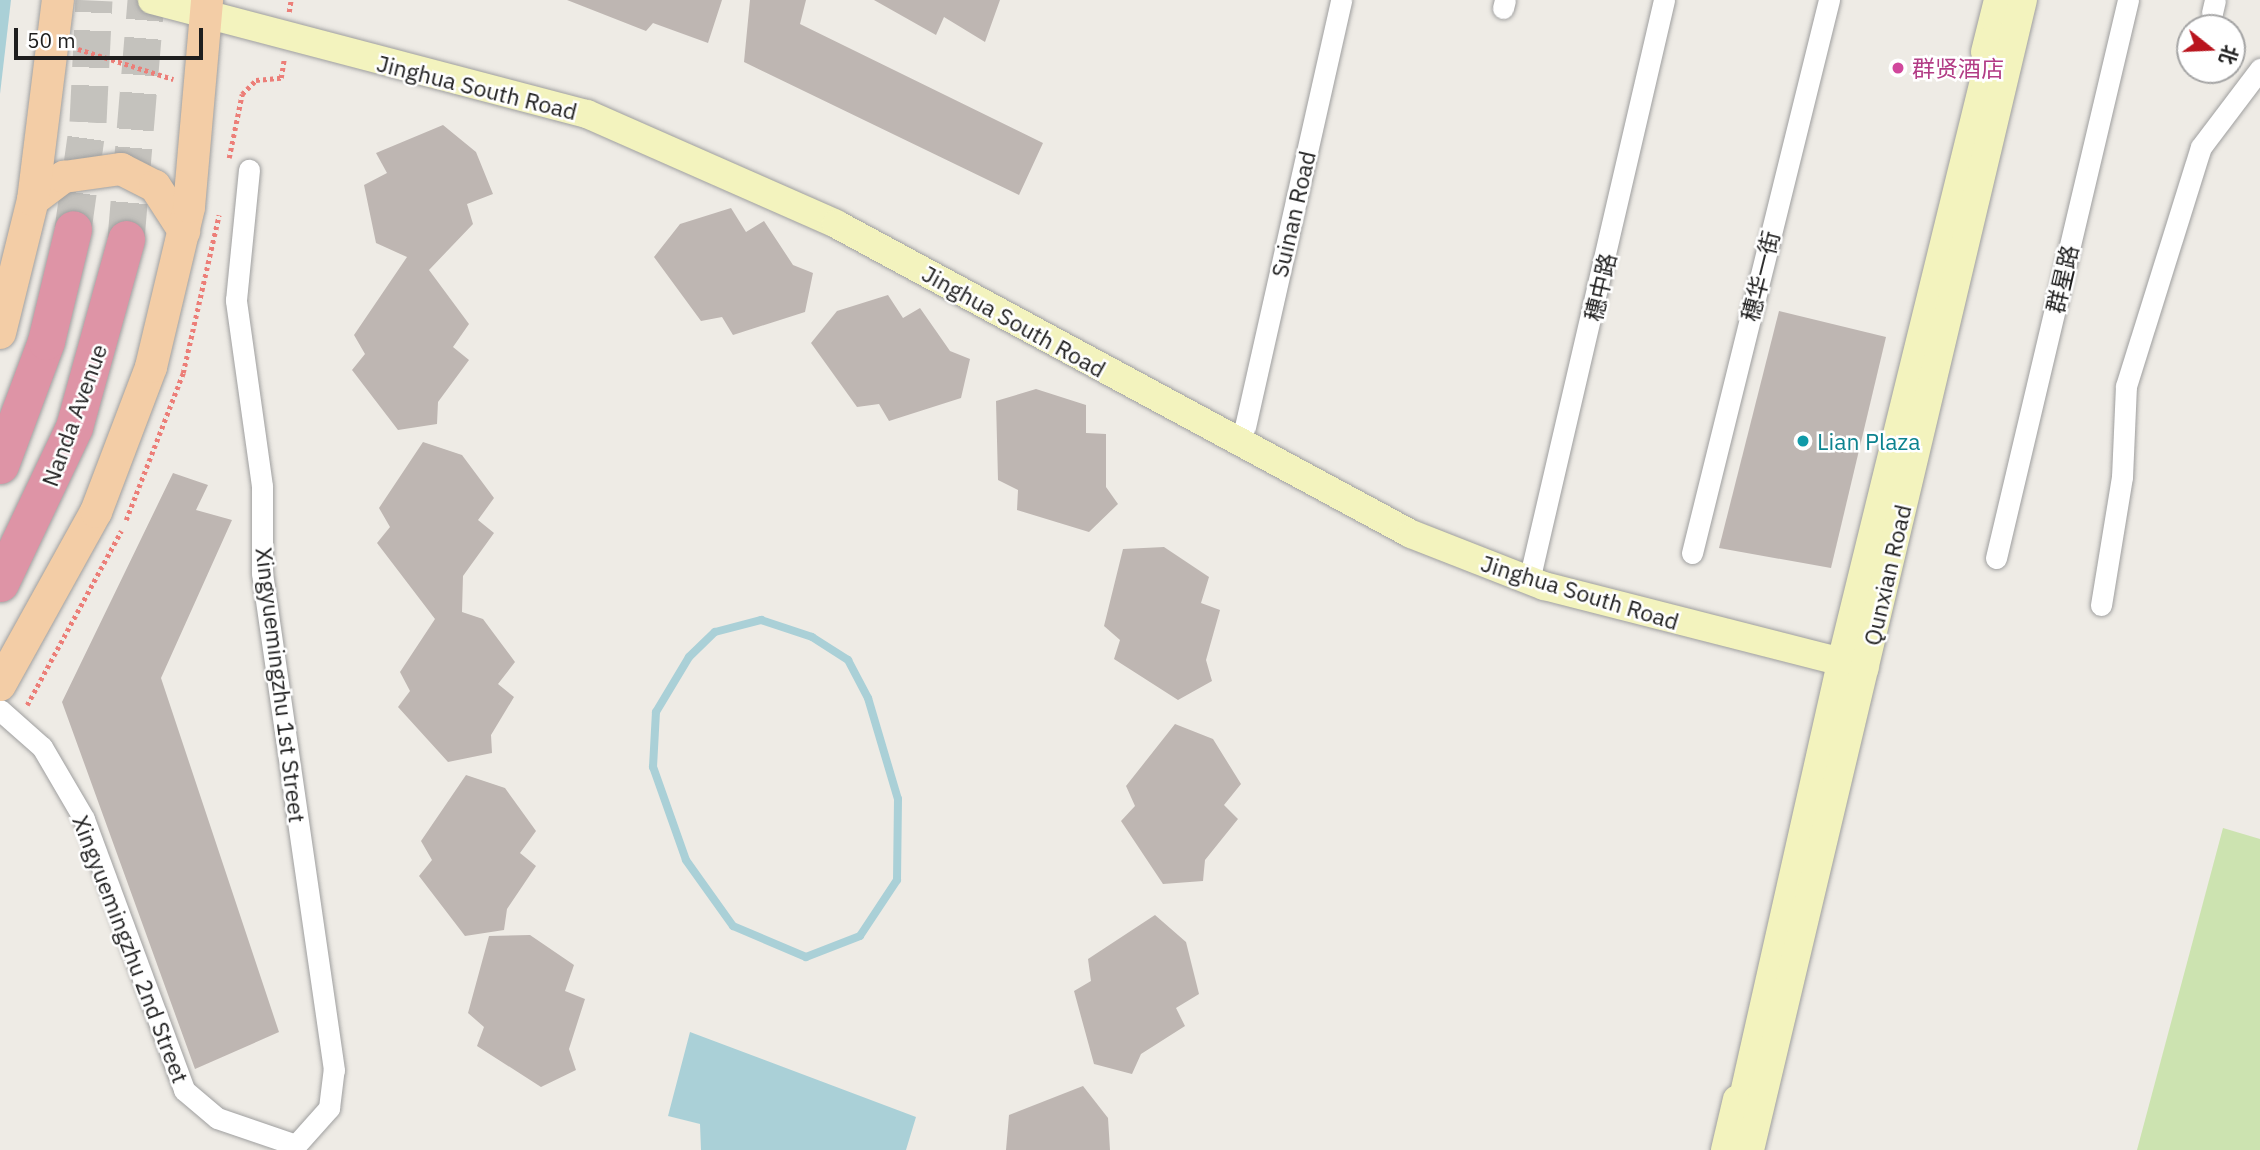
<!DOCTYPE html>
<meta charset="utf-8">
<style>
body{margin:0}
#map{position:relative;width:2260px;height:1150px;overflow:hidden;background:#eeebe5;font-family:"IBM Plex Sans","Noto Sans SC",sans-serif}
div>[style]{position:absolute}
.grass>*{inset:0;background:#cce3b0}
.water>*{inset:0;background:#aad0d7}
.stream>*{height:8px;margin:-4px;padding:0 4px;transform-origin:4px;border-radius:4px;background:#aad0d7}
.building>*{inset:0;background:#beb6b2}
.highway-tunnel>*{height:37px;margin-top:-18.5px;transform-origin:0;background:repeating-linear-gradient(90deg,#c4c2bd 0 37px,transparent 0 55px)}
.path>*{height:4.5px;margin-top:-2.25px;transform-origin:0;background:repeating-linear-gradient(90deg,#ec7e78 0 3.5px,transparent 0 7px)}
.roads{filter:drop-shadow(0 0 2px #9f9f9f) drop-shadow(0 0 2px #9f9f9f)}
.street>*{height:21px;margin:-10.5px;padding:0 10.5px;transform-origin:10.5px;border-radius:10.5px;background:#fff}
.secondary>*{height:28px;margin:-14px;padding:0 14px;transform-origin:14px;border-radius:14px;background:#f3f3be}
.primary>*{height:32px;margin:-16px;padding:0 16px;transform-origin:16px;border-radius:16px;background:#f3cda6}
.highway>*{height:37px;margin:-18.5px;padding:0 18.5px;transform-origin:18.5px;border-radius:18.5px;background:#de94a6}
.dots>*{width:19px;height:19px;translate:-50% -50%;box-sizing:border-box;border:4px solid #fff;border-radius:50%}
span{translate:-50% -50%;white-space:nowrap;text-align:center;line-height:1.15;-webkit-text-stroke:5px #fff;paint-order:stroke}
.hotel-label{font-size:23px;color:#b23c85}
.left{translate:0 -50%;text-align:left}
.street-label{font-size:23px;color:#1e1e1e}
.culture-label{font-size:23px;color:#0d838f}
.north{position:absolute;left:2176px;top:14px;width:70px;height:70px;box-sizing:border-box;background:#fff;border:2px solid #a5a5a5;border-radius:50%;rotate:108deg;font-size:19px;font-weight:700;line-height:28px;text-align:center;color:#1e1e1e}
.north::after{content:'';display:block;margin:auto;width:24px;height:32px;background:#b9141d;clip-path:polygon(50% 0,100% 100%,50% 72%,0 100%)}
.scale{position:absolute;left:14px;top:28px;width:189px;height:32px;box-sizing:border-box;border:4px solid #1e1e1e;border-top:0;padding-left:9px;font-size:21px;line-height:24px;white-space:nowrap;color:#1e1e1e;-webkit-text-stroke:5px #fff;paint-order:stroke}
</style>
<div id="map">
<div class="grass">
<div style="clip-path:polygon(2223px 828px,2260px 839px,2260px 1150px,2137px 1150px)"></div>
</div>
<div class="water">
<div style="clip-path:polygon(0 0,11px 0,0 94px)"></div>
<div style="clip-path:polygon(690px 1032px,916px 1117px,906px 1150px,701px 1150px,700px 1124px,668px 1116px)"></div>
</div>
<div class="stream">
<div style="left:761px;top:620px;width:54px;rotate:18.4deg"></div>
<div style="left:812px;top:637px;width:43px;rotate:32.6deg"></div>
<div style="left:848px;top:660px;width:43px;rotate:62.2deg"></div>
<div style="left:868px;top:698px;width:105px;rotate:73.5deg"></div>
<div style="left:898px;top:799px;width:81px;rotate:90.7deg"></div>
<div style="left:897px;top:880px;width:67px;rotate:123.5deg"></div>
<div style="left:860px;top:936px;width:58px;rotate:158.7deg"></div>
<div style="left:806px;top:957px;width:79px;rotate:-157deg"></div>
<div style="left:733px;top:926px;width:81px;rotate:-125.5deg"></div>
<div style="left:686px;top:860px;width:99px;rotate:-109.5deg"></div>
<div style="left:653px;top:767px;width:55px;rotate:-86.9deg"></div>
<div style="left:656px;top:712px;width:64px;rotate:-59deg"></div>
<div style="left:689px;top:657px;width:36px;rotate:-44deg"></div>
<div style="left:715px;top:632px;width:48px;rotate:-14.6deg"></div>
</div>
<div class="building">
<div style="clip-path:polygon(567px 0,722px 0,708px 43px,653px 23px,646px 31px)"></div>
<div style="clip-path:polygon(750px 0,806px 0,800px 24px,1043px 143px,1019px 195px,744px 62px)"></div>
<div style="clip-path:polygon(874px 0,1000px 0,985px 42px,944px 17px,936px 35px)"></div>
<div style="clip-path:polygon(443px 125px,476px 152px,493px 194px,467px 204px,473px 224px,429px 270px,469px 324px,453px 347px,469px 360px,438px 402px,437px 424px,398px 430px,352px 370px,365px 354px,354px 335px,407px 257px,376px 243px,364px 185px,387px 173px,376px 153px)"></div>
<div style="clip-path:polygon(731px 208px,746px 232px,764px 221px,793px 265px,813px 273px,805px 312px,733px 335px,722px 317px,701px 321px,654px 257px,680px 224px)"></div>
<div style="clip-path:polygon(888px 295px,903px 318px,920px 308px,950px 351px,970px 359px,961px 398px,889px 421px,879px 404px,857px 407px,811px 343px,837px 311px)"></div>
<div style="clip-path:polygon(1779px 311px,1886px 337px,1831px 568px,1719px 548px)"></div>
<div style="clip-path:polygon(1036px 389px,1086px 405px,1086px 433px,1106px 434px,1106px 487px,1118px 504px,1089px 532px,1017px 510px,1018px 490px,998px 480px,996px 401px)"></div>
<div style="clip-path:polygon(423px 442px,462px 455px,494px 498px,478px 520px,494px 533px,463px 576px,462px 612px,483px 619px,515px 662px,498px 684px,514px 697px,491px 735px,492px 753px,448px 762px,398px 707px,410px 691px,400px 672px,435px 619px,377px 543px,390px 527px,379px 508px)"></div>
<div style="clip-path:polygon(173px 473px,208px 485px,196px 510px,232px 520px,161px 678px,279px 1032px,195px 1069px,62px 702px)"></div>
<div style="clip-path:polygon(1164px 547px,1209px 577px,1201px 603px,1220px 610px,1206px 660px,1212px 681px,1178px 700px,1114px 659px,1120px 640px,1104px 626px,1123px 549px)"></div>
<div style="clip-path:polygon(1175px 724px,1213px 739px,1241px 784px,1224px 805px,1238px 819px,1205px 860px,1203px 881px,1163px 884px,1121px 821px,1135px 806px,1126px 786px)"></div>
<div style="clip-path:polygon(466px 775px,505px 788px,536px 831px,520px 853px,536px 866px,507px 909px,504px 930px,465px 936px,419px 876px,432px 860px,421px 841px)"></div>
<div style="clip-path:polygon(1155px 915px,1186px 942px,1199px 994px,1176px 1008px,1185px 1026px,1141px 1054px,1132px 1074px,1094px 1064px,1074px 991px,1091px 981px,1088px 959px)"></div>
<div style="clip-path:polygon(530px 935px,574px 965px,565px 991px,585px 999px,569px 1049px,576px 1070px,541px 1087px,477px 1046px,484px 1027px,468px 1013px,489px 936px)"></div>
<div style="clip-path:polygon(1083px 1086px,1108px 1118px,1110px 1150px,1006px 1150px,1009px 1115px)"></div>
</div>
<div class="highway-tunnel">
<div style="left:73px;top:229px;width:108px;rotate:-82deg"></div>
<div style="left:88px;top:122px;width:122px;rotate:-87.2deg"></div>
<div style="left:126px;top:239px;width:240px;rotate:-85.2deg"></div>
</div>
<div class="path">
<div style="left:289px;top:12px;width:12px;rotate:-81deg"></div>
<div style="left:78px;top:49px;width:100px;rotate:17.5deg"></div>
<div style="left:229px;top:158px;width:65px;rotate:-78.5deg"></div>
<div style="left:242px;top:94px;width:20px;rotate:-45deg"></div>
<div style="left:256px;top:80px;width:25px;rotate:-5deg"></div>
<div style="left:281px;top:78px;width:20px;rotate:-81deg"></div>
<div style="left:126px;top:520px;width:158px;rotate:-68.8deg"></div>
<div style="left:183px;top:373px;width:162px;rotate:-77.2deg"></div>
<div style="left:27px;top:705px;width:198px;rotate:-61.6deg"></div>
</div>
<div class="roads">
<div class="street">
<div style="left:1503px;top:8px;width:8px;rotate:-76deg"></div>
<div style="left:2212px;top:13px;width:13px;rotate:-77deg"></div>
<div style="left:1245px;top:427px;width:438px;rotate:-77.3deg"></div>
<div style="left:1692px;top:553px;width:570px;rotate:-76.09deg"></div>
<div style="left:1996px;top:558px;width:573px;rotate:-76.69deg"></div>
<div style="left:1531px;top:572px;width:587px;rotate:-76.91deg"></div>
<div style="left:2101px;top:605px;width:130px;rotate:-80.7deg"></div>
<div style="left:2122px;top:477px;width:91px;rotate:-87.5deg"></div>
<div style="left:2126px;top:386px;width:250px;rotate:-72.6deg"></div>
<div style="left:2201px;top:147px;width:98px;rotate:-52.9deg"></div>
<div style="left:0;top:710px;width:56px;rotate:41.4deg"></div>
<div style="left:42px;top:747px;width:83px;rotate:59.7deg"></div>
<div style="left:84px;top:819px;width:289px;rotate:69.7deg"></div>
<div style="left:184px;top:1090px;width:43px;rotate:40.3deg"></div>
<div style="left:217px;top:1118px;width:83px;rotate:18.9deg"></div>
<div style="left:296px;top:1145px;width:50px;rotate:-48.3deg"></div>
<div style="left:329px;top:1108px;width:38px;rotate:-83deg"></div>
<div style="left:334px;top:1070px;width:502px;rotate:-98.24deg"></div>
<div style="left:262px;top:573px;width:87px;rotate:-90deg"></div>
<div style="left:262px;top:486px;width:188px;rotate:-98deg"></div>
<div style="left:236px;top:300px;width:131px;rotate:-84.3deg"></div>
</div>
<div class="secondary">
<div style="left:152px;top:0;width:450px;rotate:14.7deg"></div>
<div style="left:587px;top:114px;width:272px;rotate:23.8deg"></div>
<div style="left:836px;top:224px;width:653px;rotate:28.33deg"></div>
<div style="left:1411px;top:534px;width:143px;rotate:21.4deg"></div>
<div style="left:1544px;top:586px;width:331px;rotate:14.3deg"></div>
<div style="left:1985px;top:52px;width:54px;rotate:-76deg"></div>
<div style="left:1738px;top:1120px;width:469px;rotate:-77.3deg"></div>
<div style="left:1841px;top:662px;width:645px;rotate:-76.18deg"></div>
<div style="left:1725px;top:1150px;width:52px;rotate:-76.8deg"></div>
<div style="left:1750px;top:1150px;width:1182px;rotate:-76.65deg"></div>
</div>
<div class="primary">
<div style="left:33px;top:200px;width:39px;rotate:-37deg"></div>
<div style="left:64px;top:177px;width:58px;rotate:-8deg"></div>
<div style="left:121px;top:169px;width:38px;rotate:27deg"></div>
<div style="left:155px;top:186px;width:54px;rotate:57.2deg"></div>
<div style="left:0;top:333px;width:137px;rotate:-76.1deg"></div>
<div style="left:33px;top:200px;width:202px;rotate:-82.9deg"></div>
<div style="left:0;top:685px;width:198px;rotate:-61deg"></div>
<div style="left:96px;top:512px;width:155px;rotate:-69.2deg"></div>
<div style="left:151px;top:367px;width:164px;rotate:-76.6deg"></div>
<div style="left:189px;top:207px;width:208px;rotate:-85deg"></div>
</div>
<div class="highway">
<div style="left:0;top:465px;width:132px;rotate:-69.6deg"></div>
<div style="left:46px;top:341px;width:115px;rotate:-76.4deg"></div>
<div style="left:0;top:583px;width:173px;rotate:-64.6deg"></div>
<div style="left:74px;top:427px;width:195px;rotate:-74.5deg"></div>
</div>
</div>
<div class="dots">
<div style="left:1898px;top:68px;background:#d1479c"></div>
<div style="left:1803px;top:441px;background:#0f9aa8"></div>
</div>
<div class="hotel-label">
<span class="left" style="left:1912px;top:68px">群贤酒店</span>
</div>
<div class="street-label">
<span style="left:477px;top:87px;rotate:14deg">Jinghua South Road</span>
<span style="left:1293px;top:214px;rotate:-77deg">Suinan Road</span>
<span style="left:1760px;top:276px;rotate:-76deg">穗华一街</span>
<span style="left:2062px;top:279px;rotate:-77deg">群星路</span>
<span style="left:1600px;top:287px;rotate:-77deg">穗中路</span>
<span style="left:1014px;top:321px;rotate:29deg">Jinghua South Road</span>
<span style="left:74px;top:415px;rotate:-70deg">Nanda Avenue</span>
<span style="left:1887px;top:575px;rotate:-77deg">Qunxian Road</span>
<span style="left:1580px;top:592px;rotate:17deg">Jinghua South Road</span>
<span style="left:281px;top:685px;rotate:83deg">Xingyuemingzhu 1st Street</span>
<span style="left:131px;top:949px;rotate:69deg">Xingyuemingzhu 2nd Street</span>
</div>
<div class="culture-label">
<span class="left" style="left:1817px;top:441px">Lian Plaza</span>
</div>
<div class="north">北</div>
<div class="scale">50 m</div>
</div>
